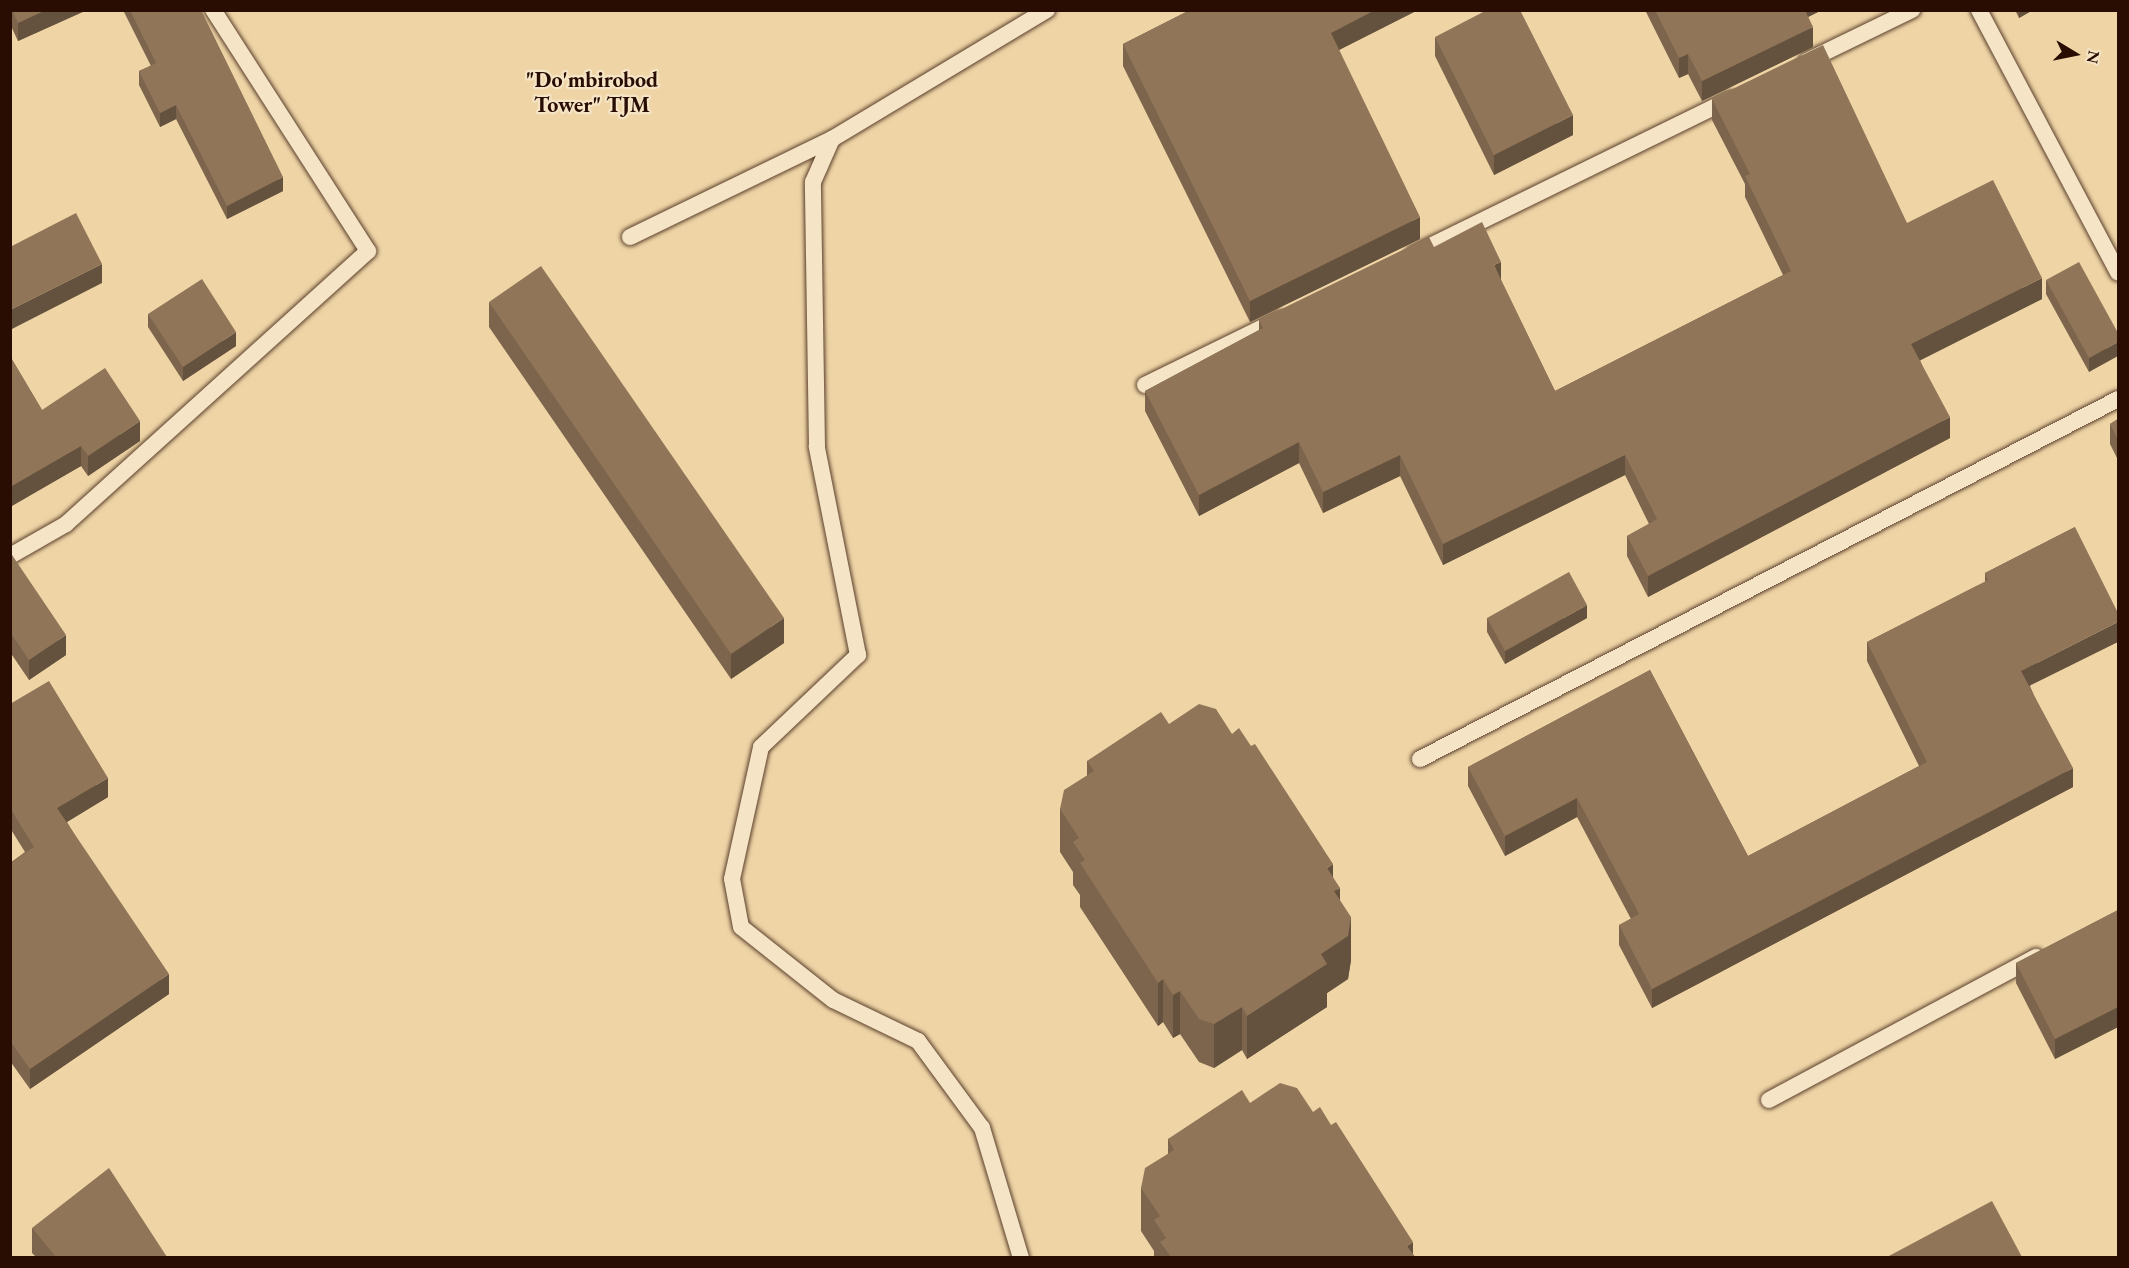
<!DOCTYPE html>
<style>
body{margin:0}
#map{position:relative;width:2129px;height:1268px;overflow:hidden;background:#efd5a6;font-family:"EB Garamond",serif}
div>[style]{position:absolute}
.roads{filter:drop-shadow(0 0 2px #5a3f2c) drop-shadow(0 0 2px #5a3f2c)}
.service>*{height:16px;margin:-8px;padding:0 8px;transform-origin:8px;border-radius:8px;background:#f5e4c5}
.wall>*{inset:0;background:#7c654c}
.shaded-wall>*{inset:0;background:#65523e}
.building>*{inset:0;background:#907558}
span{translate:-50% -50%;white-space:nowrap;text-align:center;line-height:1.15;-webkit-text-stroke:4.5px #f5e4c5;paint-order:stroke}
.neighbourhood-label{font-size:22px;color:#290d03;font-weight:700}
.frame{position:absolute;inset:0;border:12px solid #290d03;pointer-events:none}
.north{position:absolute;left:2045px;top:24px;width:60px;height:60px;-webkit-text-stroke:4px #f5e4c5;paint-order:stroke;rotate:100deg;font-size:16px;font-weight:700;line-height:24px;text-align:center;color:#290d03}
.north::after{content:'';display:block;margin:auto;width:21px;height:27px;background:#290d03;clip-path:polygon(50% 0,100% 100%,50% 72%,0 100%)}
</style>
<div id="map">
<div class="roads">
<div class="service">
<div style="left:1979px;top:10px;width:297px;rotate:62.1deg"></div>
<div style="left:1807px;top:61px;width:117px;rotate:-25.9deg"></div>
<div style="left:630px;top:237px;width:225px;rotate:-25.9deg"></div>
<div style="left:1414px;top:254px;width:352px;rotate:-26.1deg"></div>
<div style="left:1145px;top:385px;width:150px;rotate:-26.1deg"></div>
<div style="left:10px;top:556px;width:64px;rotate:-29.7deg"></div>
<div style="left:66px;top:524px;width:407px;rotate:-42.1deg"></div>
<div style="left:368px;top:251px;width:287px;rotate:-122.7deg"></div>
<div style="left:1420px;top:759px;width:785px;rotate:-27.28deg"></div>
<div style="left:1769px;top:1100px;width:303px;rotate:-28.2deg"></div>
<div style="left:1021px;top:1258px;width:136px;rotate:-106.7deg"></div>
<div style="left:982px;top:1128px;width:108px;rotate:-126.3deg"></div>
<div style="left:918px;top:1041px;width:94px;rotate:-154.2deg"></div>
<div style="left:833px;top:1000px;width:117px;rotate:-141.6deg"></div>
<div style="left:741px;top:927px;width:49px;rotate:-100.6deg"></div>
<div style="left:732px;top:879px;width:135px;rotate:-77.6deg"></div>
<div style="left:761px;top:747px;width:134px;rotate:-43.5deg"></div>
<div style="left:858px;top:655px;width:212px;rotate:-101.2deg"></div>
<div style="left:817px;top:447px;width:265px;rotate:-90.9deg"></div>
<div style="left:813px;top:182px;width:47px;rotate:-66.2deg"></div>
<div style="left:832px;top:139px;width:251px;rotate:-31deg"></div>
</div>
</div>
<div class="wall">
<div style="clip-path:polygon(10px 10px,87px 10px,18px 41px,10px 24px)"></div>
<div style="clip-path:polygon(123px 10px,201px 10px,283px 191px,227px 219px,176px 119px,160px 127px,139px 85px,139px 71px,151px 66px)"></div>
<div style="clip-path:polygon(1190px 10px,1418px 10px,1339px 50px,1420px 239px,1250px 322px,1123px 66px,1123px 44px)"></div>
<div style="clip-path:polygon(1645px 10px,1822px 10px,1808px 17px,1813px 47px,1702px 101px,1688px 74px,1679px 78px)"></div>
<div style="clip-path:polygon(2015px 10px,2033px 10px,2019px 18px)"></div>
<div style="clip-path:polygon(1435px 37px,1573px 135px,1494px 175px,1435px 56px)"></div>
<div style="clip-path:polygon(1712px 99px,1907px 223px,2042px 299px,1920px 360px,1950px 438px,1648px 597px,1627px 556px,1627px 536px,1649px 524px,1625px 475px,1443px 565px,1400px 476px,1323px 513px,1299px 463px,1199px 516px,1145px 411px,1145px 391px,1259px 330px,1259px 320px,1434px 247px,1501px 281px,1555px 391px,1783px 275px,1745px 197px,1745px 184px,1712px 120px)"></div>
<div style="clip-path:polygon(2046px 280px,2118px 333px,2089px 372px,2046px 294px)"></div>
<div style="clip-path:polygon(489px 302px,784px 643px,731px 679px,489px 327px)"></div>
<div style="clip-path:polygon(148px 314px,236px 346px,183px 381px,148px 327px)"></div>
<div style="clip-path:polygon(10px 356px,42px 410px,140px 441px,88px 476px,81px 466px,10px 507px)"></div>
<div style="clip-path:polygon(2118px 419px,2118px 460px,2110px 444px,2110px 424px)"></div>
<div style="clip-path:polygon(2075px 527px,2030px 686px,2073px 787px,1652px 1008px,1619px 945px,1619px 925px,1631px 919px,1577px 817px,1505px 856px,1468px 786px,1468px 767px,1650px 670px,1748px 856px,1919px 766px,1867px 661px,1867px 642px,1985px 582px,1985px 573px)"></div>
<div style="clip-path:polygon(10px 552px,66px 655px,29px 680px,10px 652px)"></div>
<div style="clip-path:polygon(1487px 618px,1587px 618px,1505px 664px,1487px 632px)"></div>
<div style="clip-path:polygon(10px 704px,108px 797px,67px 822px,169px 994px,30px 1089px,10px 1061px,10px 863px,25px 852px,10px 828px)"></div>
<div style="clip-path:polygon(1169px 724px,1232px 734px,1333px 877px,1340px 900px,1351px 960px,1348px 979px,1327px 993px,1327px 1007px,1247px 1059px,1242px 1050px,1214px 1068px,1199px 1062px,1180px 1034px,1173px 1038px,1163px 1022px,1158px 1026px,1080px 907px,1080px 895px,1073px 885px,1073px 872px,1060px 852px,1060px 809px,1087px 776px,1087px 761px)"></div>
<div style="clip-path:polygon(2118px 910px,2118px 1027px,2055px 1059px,2016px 983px,2016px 963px)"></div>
<div style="clip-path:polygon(1250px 1103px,1313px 1112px,1415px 1257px,1154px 1257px,1154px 1251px,1141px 1231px,1141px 1188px,1168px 1154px,1168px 1139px)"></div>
<div style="clip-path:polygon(32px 1228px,167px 1257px,36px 1257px,32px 1253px)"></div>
</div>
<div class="shaded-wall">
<div style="clip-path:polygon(46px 10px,87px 10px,18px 41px,18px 23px)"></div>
<div style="clip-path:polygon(1375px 10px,1418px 10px,1331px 54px,1331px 33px)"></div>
<div style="clip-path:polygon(1800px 10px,1822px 10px,1800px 21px)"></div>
<div style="clip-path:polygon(2019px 10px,2033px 10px,2019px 18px)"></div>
<div style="clip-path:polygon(1813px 27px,1813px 47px,1702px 101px,1702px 81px)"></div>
<div style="clip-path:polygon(1688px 54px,1688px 74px,1679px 78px,1679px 58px)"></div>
<div style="clip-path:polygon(176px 105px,176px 119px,160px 127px,160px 113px)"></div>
<div style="clip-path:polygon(1573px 115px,1573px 135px,1494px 175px,1494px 155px)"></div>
<div style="clip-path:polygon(283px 177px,283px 191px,227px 219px,227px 206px)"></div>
<div style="clip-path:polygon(1420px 217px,1420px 239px,1250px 322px,1250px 301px)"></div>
<div style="clip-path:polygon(1501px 262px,1501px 282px,1494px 265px)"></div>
<div style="clip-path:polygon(102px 264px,102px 283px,10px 330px,10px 310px)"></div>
<div style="clip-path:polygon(2042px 278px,2042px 299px,1911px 365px,1911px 344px)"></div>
<div style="clip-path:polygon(236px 332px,236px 346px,183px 381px,183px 367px)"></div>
<div style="clip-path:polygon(2118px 342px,2118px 356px,2089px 372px,2089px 358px)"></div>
<div style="clip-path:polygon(1950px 417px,1950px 438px,1648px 597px,1648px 576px)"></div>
<div style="clip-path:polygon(140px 421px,140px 441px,88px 476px,88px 456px)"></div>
<div style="clip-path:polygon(1299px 442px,1299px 463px,1199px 516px,1199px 495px)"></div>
<div style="clip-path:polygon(81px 446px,81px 466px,10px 507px,10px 487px)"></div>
<div style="clip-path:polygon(1400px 455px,1400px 476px,1323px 513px,1323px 492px)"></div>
<div style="clip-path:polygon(1625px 455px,1625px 475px,1443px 565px,1443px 544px)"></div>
<div style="clip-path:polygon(1587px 605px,1587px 618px,1505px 664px,1505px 651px)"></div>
<div style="clip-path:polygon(784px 618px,784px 643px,731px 679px,731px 654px)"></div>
<div style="clip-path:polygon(2118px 622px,2118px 642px,2021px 690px,2021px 671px)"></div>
<div style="clip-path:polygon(66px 635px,66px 655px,29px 680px,29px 660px)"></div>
<div style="clip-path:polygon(2073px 768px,2073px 787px,1652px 1008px,1652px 989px)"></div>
<div style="clip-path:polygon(108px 778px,108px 797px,57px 828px,57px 808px)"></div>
<div style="clip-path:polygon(1577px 798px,1577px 817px,1505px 856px,1505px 836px)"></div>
<div style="clip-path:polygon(1333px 864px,1333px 907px,1327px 868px)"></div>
<div style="clip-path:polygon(1340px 888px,1340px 931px,1334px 891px)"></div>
<div style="clip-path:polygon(1351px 917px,1351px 960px,1348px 979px,1327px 993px,1327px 1007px,1247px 1059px,1247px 1016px,1321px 954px)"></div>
<div style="clip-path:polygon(169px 974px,169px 994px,30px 1089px,30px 1069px)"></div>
<div style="clip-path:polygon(1163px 979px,1163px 1022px,1158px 1026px,1158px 983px)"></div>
<div style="clip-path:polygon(1180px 991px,1180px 1034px,1173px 1038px,1173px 995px)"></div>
<div style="clip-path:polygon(1242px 1007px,1242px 1050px,1214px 1068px,1214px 1024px)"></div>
<div style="clip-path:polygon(2118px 1007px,2118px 1027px,2055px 1059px,2055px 1039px)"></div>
<div style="clip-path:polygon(1413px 1242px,1413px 1257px,1407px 1246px)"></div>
</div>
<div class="building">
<div style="clip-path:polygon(12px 10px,46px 10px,18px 23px)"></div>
<div style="clip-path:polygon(130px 10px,201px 10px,283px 177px,227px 206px,176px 105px,160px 113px,139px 71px,156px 63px)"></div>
<div style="clip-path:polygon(1190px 10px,1375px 10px,1331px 33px,1420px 217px,1250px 301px,1123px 44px)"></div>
<div style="clip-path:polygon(1487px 10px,1520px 10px,1573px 115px,1494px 155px,1435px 37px)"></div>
<div style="clip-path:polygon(1655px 10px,1805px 10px,1813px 27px,1702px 81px,1688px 54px,1679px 58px)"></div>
<div style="clip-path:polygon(1823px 45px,1907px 223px,1993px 180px,2042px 278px,1911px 344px,1950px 417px,1648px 576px,1627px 536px,1657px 519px,1625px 455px,1443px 544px,1400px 455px,1323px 492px,1299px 442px,1199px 495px,1145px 391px,1263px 328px,1259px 320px,1429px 237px,1434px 247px,1482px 222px,1501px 262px,1494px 265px,1555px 391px,1791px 271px,1745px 176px,1750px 174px,1712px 99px)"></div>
<div style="clip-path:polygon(76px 213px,102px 264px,10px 310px,10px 247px)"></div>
<div style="clip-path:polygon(2079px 262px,2118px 333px,2118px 342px,2089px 358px,2046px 280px)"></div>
<div style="clip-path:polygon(541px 266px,784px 618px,731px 654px,489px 302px)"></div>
<div style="clip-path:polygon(202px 279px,236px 332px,183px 367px,148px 314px)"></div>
<div style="clip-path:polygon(10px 356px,42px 410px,105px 368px,140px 421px,88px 456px,81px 446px,10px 487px)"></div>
<div style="clip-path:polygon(2118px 419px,2118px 440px,2110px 424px)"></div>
<div style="clip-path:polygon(2075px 527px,2118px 613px,2118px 622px,2021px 671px,2073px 768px,1652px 989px,1619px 925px,1639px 914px,1577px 798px,1505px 836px,1468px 767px,1650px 670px,1748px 856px,1927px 762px,1867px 642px,1988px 580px,1985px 573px)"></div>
<div style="clip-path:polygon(10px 552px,66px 635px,29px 660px,10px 632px)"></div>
<div style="clip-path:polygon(1569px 572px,1587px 605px,1505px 651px,1487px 618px)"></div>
<div style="clip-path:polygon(49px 681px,108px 778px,57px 808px,169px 974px,30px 1069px,10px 1041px,10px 863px,34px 847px,10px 808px,10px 704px)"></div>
<div style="clip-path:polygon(1199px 704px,1216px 709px,1232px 734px,1239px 728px,1251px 746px,1255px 744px,1333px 864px,1327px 868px,1340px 888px,1334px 891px,1351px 917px,1348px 936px,1321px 954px,1327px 964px,1247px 1016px,1242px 1007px,1214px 1024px,1199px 1019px,1180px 991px,1173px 995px,1163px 979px,1158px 983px,1080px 863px,1085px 860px,1073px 842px,1079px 838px,1060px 809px,1064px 790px,1094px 771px,1087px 761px,1161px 712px,1169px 724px)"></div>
<div style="clip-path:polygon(2118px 910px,2118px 1007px,2055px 1039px,2016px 963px)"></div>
<div style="clip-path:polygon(1280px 1083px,1297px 1088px,1313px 1112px,1320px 1107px,1331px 1125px,1336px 1122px,1413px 1242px,1407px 1246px,1415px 1257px,1171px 1257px,1160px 1242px,1166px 1238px,1154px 1220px,1160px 1216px,1141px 1188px,1145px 1168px,1174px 1150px,1168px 1139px,1242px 1090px,1250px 1103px)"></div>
<div style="clip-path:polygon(109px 1168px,167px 1257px,56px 1257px,32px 1228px)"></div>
<div style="clip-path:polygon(1992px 1201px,2022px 1257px,1887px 1257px)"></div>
</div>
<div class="neighbourhood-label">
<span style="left:592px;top:92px">"Do'mbirobod<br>Tower" TJM</span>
</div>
<div class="frame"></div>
<div class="north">N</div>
</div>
